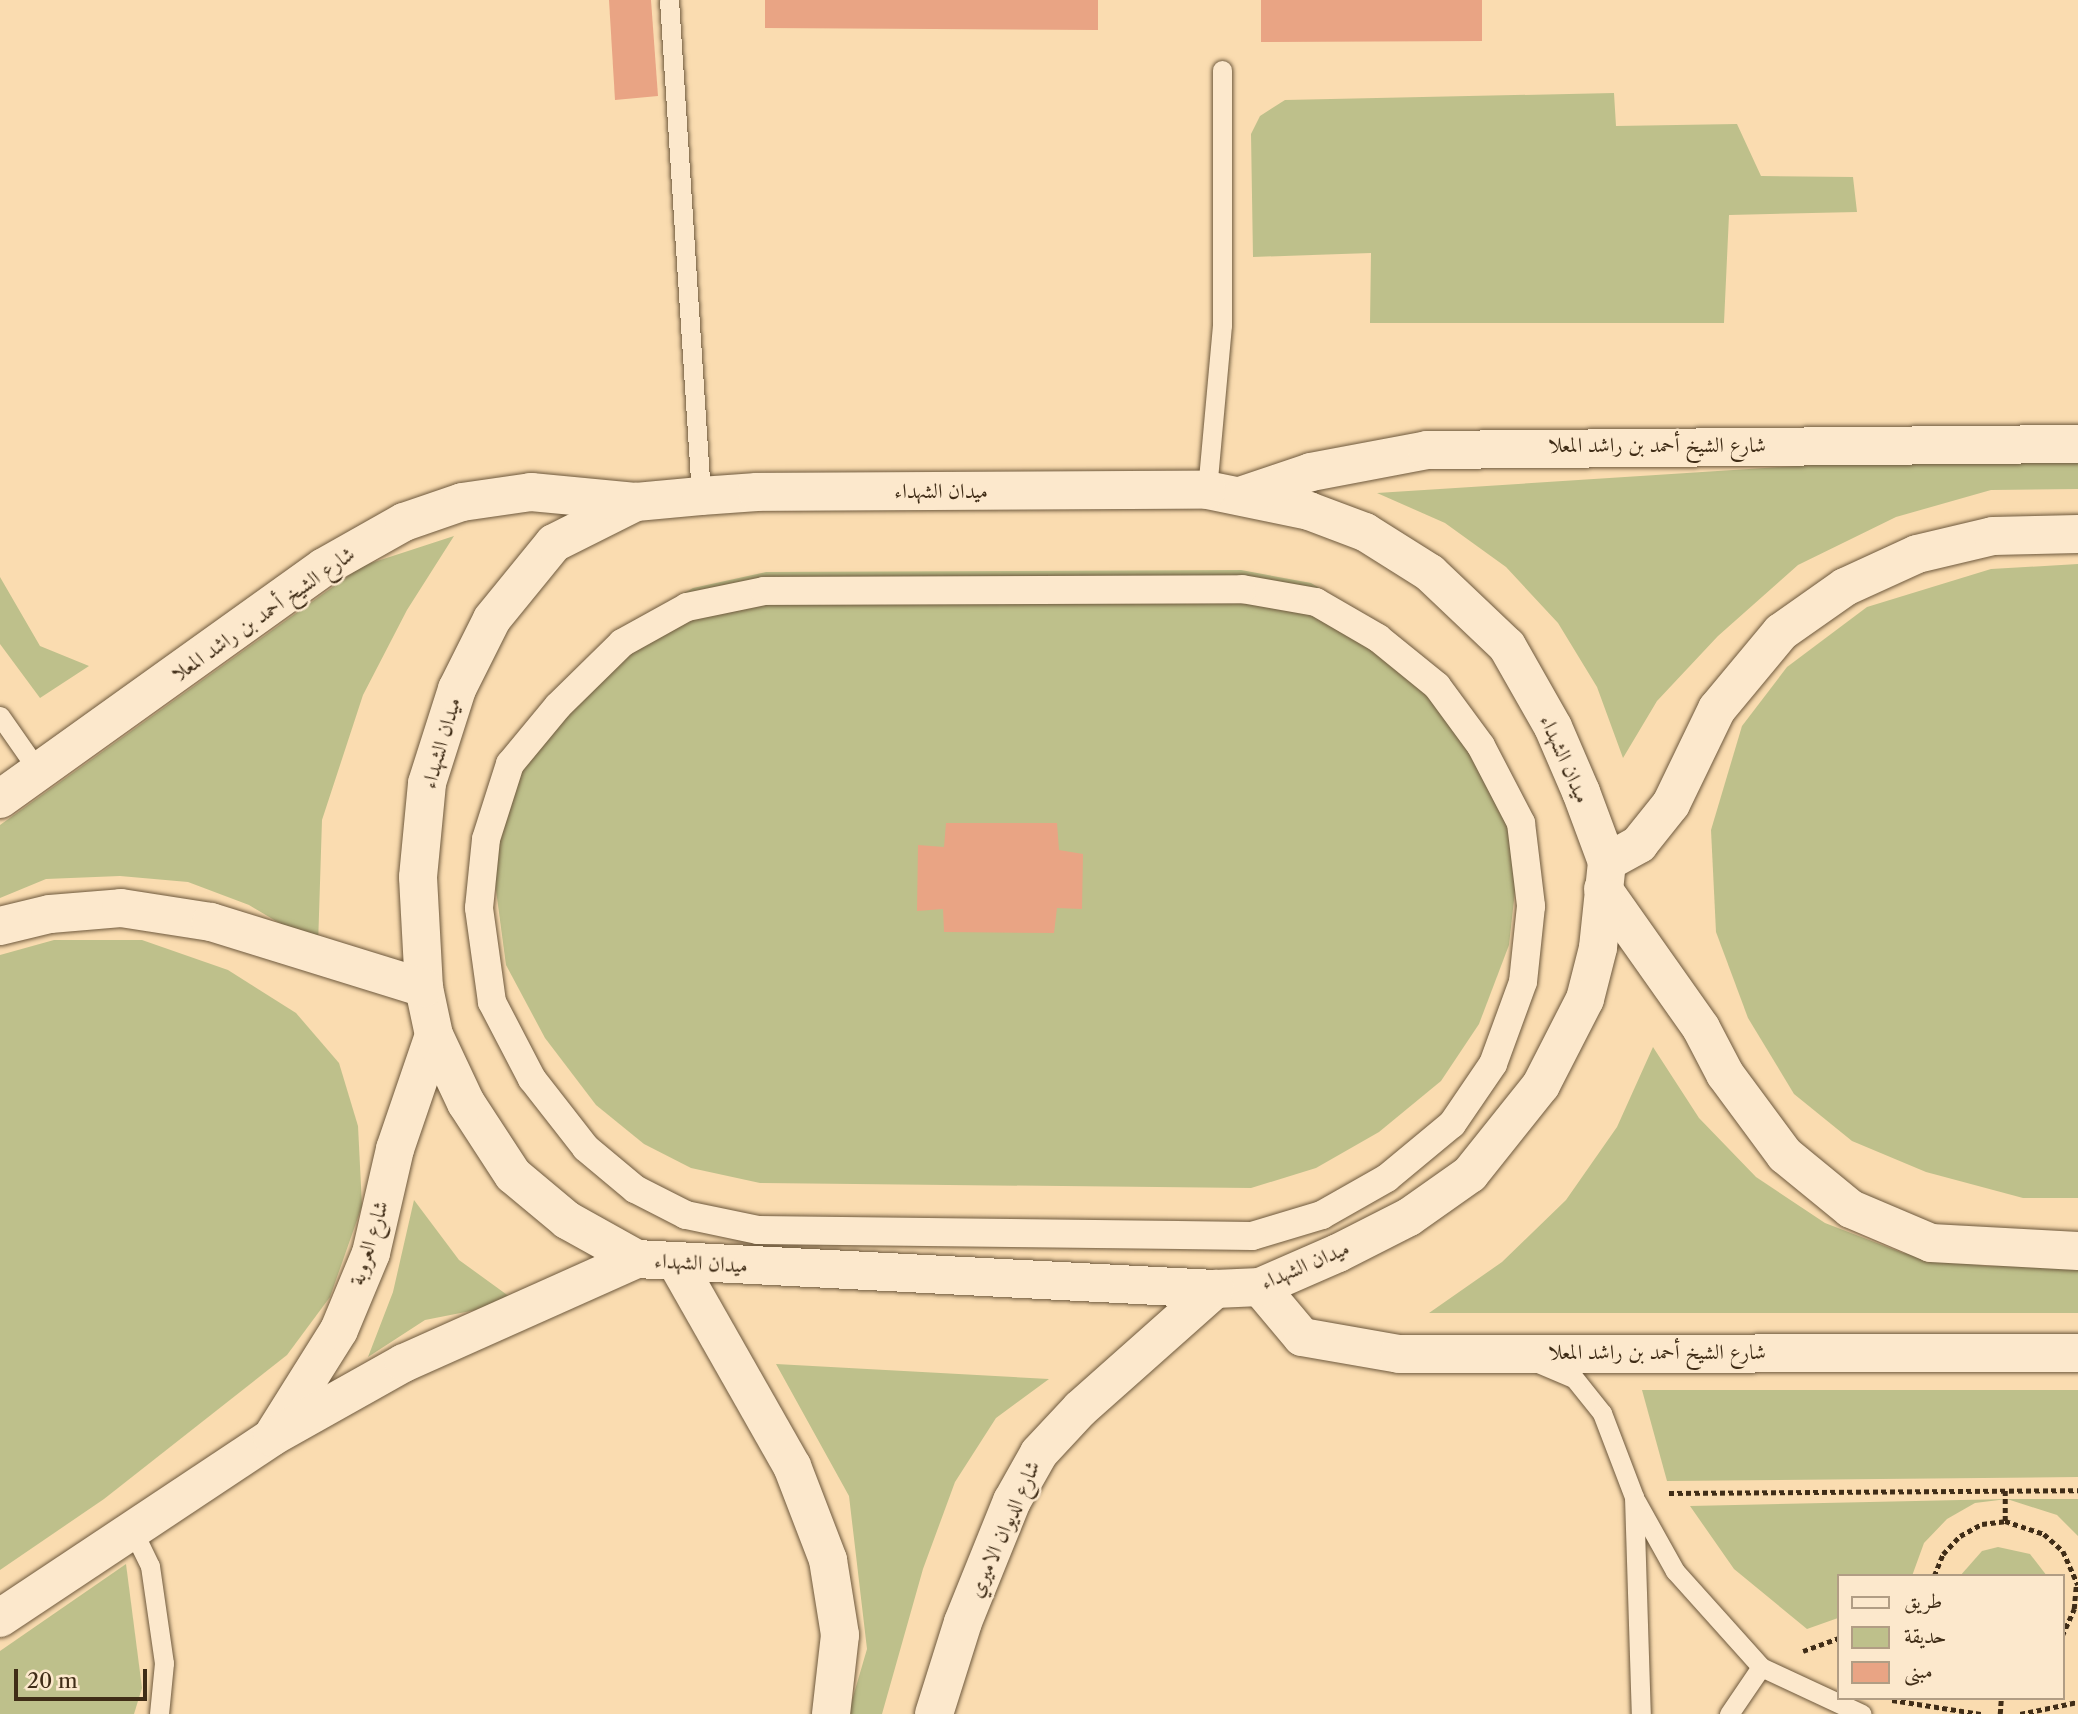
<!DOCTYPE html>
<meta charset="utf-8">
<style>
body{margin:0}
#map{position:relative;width:2078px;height:1714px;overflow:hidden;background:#fadcb0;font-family:"Libre Caslon Text",Amiri,serif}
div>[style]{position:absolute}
.green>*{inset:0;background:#bec08b}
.building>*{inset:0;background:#e9a484}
.path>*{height:4.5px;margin-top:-2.25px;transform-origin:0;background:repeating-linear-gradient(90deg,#402d17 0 5px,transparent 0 8.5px)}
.roads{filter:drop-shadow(0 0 2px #6e593d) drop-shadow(0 0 2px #6e593d)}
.service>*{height:19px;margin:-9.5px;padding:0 9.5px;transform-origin:9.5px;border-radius:9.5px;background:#fce8cc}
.pedestrian>*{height:28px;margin:-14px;padding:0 14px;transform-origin:14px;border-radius:14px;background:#fce8cc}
.tertiary>*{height:38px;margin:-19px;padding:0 19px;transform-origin:19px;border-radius:19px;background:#fce8cc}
.secondary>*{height:38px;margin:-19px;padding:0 19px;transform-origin:19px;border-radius:19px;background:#fce8cc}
span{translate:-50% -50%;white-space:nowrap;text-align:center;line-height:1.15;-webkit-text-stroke:5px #fce8cc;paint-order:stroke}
.street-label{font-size:21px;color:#402d17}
.legend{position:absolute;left:1837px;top:1574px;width:228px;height:126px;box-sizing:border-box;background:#fce8cc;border:2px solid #b19d84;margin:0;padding:9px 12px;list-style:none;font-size:21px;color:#402d17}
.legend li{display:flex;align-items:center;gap:14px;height:35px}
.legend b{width:35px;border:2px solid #b19d84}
.scale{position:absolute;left:14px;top:1669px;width:133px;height:32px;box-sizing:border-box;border:4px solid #402d17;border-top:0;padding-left:9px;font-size:21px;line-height:24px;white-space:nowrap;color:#402d17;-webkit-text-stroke:5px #fce8cc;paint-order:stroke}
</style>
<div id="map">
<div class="green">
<div style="clip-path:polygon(1614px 93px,1616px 126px,1737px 124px,1761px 176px,1853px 177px,1857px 212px,1729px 215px,1724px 323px,1370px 323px,1371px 253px,1253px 257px,1251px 134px,1260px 116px,1285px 100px)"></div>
<div style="clip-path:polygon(2078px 458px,2078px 489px,1991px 490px,1896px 517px,1798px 565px,1718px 636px,1657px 701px,1623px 758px,1597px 687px,1558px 623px,1506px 567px,1445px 523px,1377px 493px,1889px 460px)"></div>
<div style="clip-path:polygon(454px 536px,407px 610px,363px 695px,322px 820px,318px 946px,249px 905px,188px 882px,120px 876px,46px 879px,0 898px,0 825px,362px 566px)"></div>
<div style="clip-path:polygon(2078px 564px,2078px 1198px,2023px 1198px,1926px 1172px,1852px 1141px,1794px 1094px,1748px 1018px,1716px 932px,1711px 830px,1742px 726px,1787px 667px,1867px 607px,1991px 569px)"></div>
<div style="clip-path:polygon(1241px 570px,1311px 583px,1370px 618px,1507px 795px,1517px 873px,1509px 945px,1479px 1024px,1441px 1081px,1379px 1132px,1316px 1168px,1251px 1188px,760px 1183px,691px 1168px,644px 1144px,596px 1105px,545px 1038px,506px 965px,494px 875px,501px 809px,524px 738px,631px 622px,693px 588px,766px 572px)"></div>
<div style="clip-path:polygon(0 577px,40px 646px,89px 666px,40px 698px,0 644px)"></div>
<div style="clip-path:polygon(54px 940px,142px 940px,228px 970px,296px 1013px,339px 1063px,358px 1126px,362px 1206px,330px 1297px,287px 1355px,104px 1499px,0 1570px,0 955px)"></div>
<div style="clip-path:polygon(1653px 1047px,1699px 1118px,1756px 1177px,1825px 1223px,1903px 1253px,1985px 1266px,2078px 1266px,2078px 1313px,1429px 1313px,1502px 1262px,1566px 1200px,1617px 1127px)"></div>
<div style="clip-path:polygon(414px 1200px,459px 1260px,517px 1302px,425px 1320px,368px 1357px,393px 1292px)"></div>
<div style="clip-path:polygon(776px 1364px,1049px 1379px,996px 1418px,955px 1482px,923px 1569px,882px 1714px,848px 1714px,867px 1649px,849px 1496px)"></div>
<div style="clip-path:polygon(1642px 1390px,2078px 1390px,2078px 1477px,1667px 1481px)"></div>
<div style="clip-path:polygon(2007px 1499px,1975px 1503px,1947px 1519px,1924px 1543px,1912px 1576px,1838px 1576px,1838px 1618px,1807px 1629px,1734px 1569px,1690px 1506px,2007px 1499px,2078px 1499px,2078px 1536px,2057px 1515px)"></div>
<div style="clip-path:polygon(1998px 1547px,2030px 1554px,2047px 1576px,1960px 1576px,1982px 1551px)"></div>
<div style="clip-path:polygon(126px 1564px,142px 1688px,134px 1714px,0 1714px,0 1651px)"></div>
</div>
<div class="building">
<div style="clip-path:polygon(609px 0,651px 0,658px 96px,615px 100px)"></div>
<div style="clip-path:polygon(765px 0,1098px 0,1098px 30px,765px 28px)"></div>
<div style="clip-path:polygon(1261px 0,1482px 0,1482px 41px,1261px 42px)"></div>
<div style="clip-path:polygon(946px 823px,1057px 823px,1059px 850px,1083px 854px,1082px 909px,1057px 908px,1054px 933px,944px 932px,943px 909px,917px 911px,918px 845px,944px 847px)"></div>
</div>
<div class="path">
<div style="left:1669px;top:1493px;width:409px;rotate:-0.4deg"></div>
<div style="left:2005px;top:1521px;width:41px;rotate:18.4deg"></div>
<div style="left:2044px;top:1534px;width:25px;rotate:42deg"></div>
<div style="left:2063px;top:1551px;width:37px;rotate:66deg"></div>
<div style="left:1934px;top:1576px;width:24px;rotate:-68deg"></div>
<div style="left:1943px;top:1554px;width:25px;rotate:-47deg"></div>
<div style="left:1960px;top:1536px;width:25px;rotate:-29deg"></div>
<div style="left:1982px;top:1524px;width:23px;rotate:-7deg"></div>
<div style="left:2005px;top:1521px;width:31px;rotate:-90deg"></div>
<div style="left:2062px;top:1636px;width:30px;rotate:-66deg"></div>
<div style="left:2074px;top:1609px;width:25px;rotate:-85deg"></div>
<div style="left:1803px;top:1651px;width:37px;rotate:-20deg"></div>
<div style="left:1892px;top:1700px;width:90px;rotate:8.9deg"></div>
<div style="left:2000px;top:1714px;width:16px;rotate:-86deg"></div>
<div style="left:2020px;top:1714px;width:59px;rotate:-11.7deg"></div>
</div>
<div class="roads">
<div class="service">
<div style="left:669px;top:0;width:497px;rotate:86.3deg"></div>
<div style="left:1207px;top:490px;width:166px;rotate:-84.8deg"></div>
<div style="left:1222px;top:325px;width:255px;rotate:-90deg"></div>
<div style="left:0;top:716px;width:68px;rotate:55.1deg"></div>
<div style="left:1538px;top:1363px;width:39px;rotate:23deg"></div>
<div style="left:1574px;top:1378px;width:45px;rotate:51.3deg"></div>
<div style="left:1602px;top:1413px;width:90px;rotate:69.1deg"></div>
<div style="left:1634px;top:1497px;width:217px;rotate:88.2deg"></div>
<div style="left:1636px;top:1501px;width:80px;rotate:60.9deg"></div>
<div style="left:1675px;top:1571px;width:129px;rotate:48.1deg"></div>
<div style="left:1761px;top:1667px;width:111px;rotate:25deg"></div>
<div style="left:131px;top:1527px;width:43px;rotate:64deg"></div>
<div style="left:150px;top:1566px;width:98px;rotate:81.8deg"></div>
<div style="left:164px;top:1663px;width:51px;rotate:95.6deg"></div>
<div style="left:1729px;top:1714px;width:57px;rotate:-55.8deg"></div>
</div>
<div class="pedestrian">
<div style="left:1242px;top:589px;width:75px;rotate:10deg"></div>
<div style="left:1316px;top:602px;width:72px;rotate:30.1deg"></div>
<div style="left:1378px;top:638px;width:76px;rotate:39.1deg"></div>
<div style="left:1437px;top:686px;width:74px;rotate:53.7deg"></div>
<div style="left:1481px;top:746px;width:87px;rotate:62.5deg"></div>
<div style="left:1521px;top:823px;width:84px;rotate:83.1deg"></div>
<div style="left:1531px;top:906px;width:76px;rotate:96deg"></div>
<div style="left:1523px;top:982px;width:87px;rotate:110.1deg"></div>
<div style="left:1493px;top:1064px;width:73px;rotate:124.3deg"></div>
<div style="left:1452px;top:1124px;width:85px;rotate:140.3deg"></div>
<div style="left:1387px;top:1178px;width:75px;rotate:150.4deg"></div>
<div style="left:1322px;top:1215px;width:73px;rotate:163.3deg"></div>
<div style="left:1252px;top:1236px;width:494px;rotate:-179.3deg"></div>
<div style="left:758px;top:1230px;width:74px;rotate:-168.2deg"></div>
<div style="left:686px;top:1215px;width:57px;rotate:-153deg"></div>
<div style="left:635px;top:1189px;width:64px;rotate:-140.1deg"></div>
<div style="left:586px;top:1148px;width:88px;rotate:-128deg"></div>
<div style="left:532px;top:1079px;width:87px;rotate:-117.5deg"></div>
<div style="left:492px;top:1002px;width:95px;rotate:-97.9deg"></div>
<div style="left:479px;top:908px;width:69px;rotate:-84.2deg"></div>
<div style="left:486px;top:839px;width:79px;rotate:-72.3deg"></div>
<div style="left:510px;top:764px;width:75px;rotate:-50.4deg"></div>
<div style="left:558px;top:706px;width:90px;rotate:-44.5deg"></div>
<div style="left:622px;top:643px;width:74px;rotate:-29deg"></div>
<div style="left:687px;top:607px;width:79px;rotate:-11.7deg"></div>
<div style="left:764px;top:591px;width:478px;rotate:-0.2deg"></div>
</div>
<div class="tertiary">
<div style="left:1603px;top:889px;width:170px;rotate:54.8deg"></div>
<div style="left:1701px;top:1028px;width:52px;rotate:62.4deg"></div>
<div style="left:1725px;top:1074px;width:101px;rotate:53.5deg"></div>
<div style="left:1785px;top:1155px;width:85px;rotate:39.3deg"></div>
<div style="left:1851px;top:1209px;width:87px;rotate:23deg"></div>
<div style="left:1931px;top:1243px;width:147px;rotate:3.1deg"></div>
<div style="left:676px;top:1262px;width:235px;rotate:60.4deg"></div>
<div style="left:792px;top:1466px;width:101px;rotate:69deg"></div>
<div style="left:828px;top:1560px;width:76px;rotate:80.9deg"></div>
<div style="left:840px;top:1635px;width:80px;rotate:96.5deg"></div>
<div style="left:1260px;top:1287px;width:65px;rotate:50deg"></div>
<div style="left:1302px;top:1337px;width:98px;rotate:9.9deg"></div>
<div style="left:1399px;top:1354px;width:679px;rotate:-0.08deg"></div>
<div style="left:275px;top:1432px;width:120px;rotate:-57.9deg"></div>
<div style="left:339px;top:1330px;width:83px;rotate:-67.4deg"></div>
<div style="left:371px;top:1253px;width:107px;rotate:-77deg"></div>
<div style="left:395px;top:1149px;width:120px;rotate:-71.1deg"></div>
<div style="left:0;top:1618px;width:327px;rotate:-33.6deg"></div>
<div style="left:272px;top:1437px;width:151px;rotate:-29.3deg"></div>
<div style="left:404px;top:1363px;width:255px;rotate:-24.1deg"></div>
<div style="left:934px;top:1714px;width:96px;rotate:-72.5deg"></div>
<div style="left:963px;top:1622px;width:131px;rotate:-68deg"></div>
<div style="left:1012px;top:1501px;width:55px;rotate:-60.6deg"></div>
<div style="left:1039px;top:1453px;width:60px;rotate:-47deg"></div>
<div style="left:1080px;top:1409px;width:181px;rotate:-41.6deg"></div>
</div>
<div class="secondary">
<div style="left:1207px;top:490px;width:104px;rotate:11.6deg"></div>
<div style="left:1309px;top:511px;width:60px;rotate:20.6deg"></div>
<div style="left:1365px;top:532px;width:77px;rotate:32.2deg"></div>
<div style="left:1430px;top:573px;width:106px;rotate:43.5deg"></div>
<div style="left:1507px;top:646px;width:93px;rotate:60.4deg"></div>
<div style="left:1553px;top:727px;width:71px;rotate:66.7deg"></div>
<div style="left:1581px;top:792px;width:75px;rotate:69.6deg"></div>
<div style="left:1607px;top:862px;width:86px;rotate:96deg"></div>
<div style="left:1598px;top:948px;width:53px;rotate:104.3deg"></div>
<div style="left:1585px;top:999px;width:97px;rotate:117.1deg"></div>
<div style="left:1541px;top:1085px;width:114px;rotate:128.6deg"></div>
<div style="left:1470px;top:1174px;width:75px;rotate:144.8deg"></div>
<div style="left:1409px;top:1217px;width:80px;rotate:153.1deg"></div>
<div style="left:1338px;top:1253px;width:85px;rotate:156.4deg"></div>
<div style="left:1260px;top:1287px;width:45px;rotate:177.5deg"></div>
<div style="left:1215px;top:1289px;width:579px;rotate:-177.03deg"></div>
<div style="left:637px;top:1259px;width:80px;rotate:-150.9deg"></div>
<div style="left:567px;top:1220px;width:70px;rotate:-140.2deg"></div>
<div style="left:513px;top:1175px;width:86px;rotate:-123.1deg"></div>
<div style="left:466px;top:1103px;width:75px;rotate:-115.2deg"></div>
<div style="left:434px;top:1035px;width:48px;rotate:-102deg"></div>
<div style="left:424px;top:988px;width:111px;rotate:-93.1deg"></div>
<div style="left:418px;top:877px;width:94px;rotate:-84.5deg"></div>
<div style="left:427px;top:783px;width:99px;rotate:-72.3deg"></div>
<div style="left:457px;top:689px;width:78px;rotate:-63.4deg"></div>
<div style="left:492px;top:619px;width:98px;rotate:-50.8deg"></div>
<div style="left:554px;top:543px;width:92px;rotate:-26.6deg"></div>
<div style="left:636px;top:502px;width:65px;rotate:-5.3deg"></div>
<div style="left:701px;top:496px;width:56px;rotate:-4.1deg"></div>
<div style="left:757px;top:492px;width:450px;rotate:-0.3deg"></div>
<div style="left:1243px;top:495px;width:72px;rotate:-18.7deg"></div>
<div style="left:1311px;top:472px;width:118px;rotate:-10.7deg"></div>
<div style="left:1427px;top:450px;width:651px;rotate:-0.53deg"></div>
<div style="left:0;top:799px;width:398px;rotate:-35.6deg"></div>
<div style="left:324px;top:567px;width:92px;rotate:-29.4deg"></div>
<div style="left:404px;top:522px;width:61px;rotate:-19deg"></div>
<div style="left:462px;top:502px;width:70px;rotate:-8.2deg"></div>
<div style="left:531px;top:492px;width:105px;rotate:5.4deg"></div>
<div style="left:1607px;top:862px;width:37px;rotate:-29deg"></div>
<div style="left:1639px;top:844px;width:51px;rotate:-51.3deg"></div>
<div style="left:1671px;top:804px;width:106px;rotate:-64.2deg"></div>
<div style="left:1717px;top:709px;width:100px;rotate:-50.3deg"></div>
<div style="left:1781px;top:632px;width:78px;rotate:-35.1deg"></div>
<div style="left:1845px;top:587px;width:79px;rotate:-24.6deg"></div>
<div style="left:1917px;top:554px;width:78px;rotate:-13.3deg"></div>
<div style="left:1993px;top:536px;width:85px;rotate:-1.3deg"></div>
<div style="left:0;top:926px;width:51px;rotate:-13.5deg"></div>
<div style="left:50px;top:914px;width:71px;rotate:-4.8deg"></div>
<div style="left:121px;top:908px;width:91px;rotate:8.8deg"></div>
<div style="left:211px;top:922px;width:223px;rotate:17.2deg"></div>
</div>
</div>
<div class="street-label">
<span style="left:1657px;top:445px">شارع الشيخ أحمد بن راشد المعلا</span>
<span style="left:941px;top:491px">ميدان الشهداء</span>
<span style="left:263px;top:614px;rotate:-35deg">شارع الشيخ أحمد بن راشد المعلا</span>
<span style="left:441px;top:743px;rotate:-74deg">ميدان الشهداء</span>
<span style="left:1565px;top:759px;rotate:66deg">ميدان الشهداء</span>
<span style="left:369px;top:1243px;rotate:-73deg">شارع العروبة</span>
<span style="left:701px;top:1263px;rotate:3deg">ميدان الشهداء</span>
<span style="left:1305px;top:1265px;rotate:-23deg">ميدان الشهداء</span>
<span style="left:1657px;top:1352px">شارع الشيخ أحمد بن راشد المعلا</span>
<span style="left:1004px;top:1529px;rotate:-66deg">شارع الديوان الاميري</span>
</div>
<ul class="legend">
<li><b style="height:9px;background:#fce8cc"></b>طريق</li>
<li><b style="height:19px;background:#bec08b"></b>حديقة</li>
<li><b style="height:19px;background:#e9a484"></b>مبنى</li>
</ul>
<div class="scale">20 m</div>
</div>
